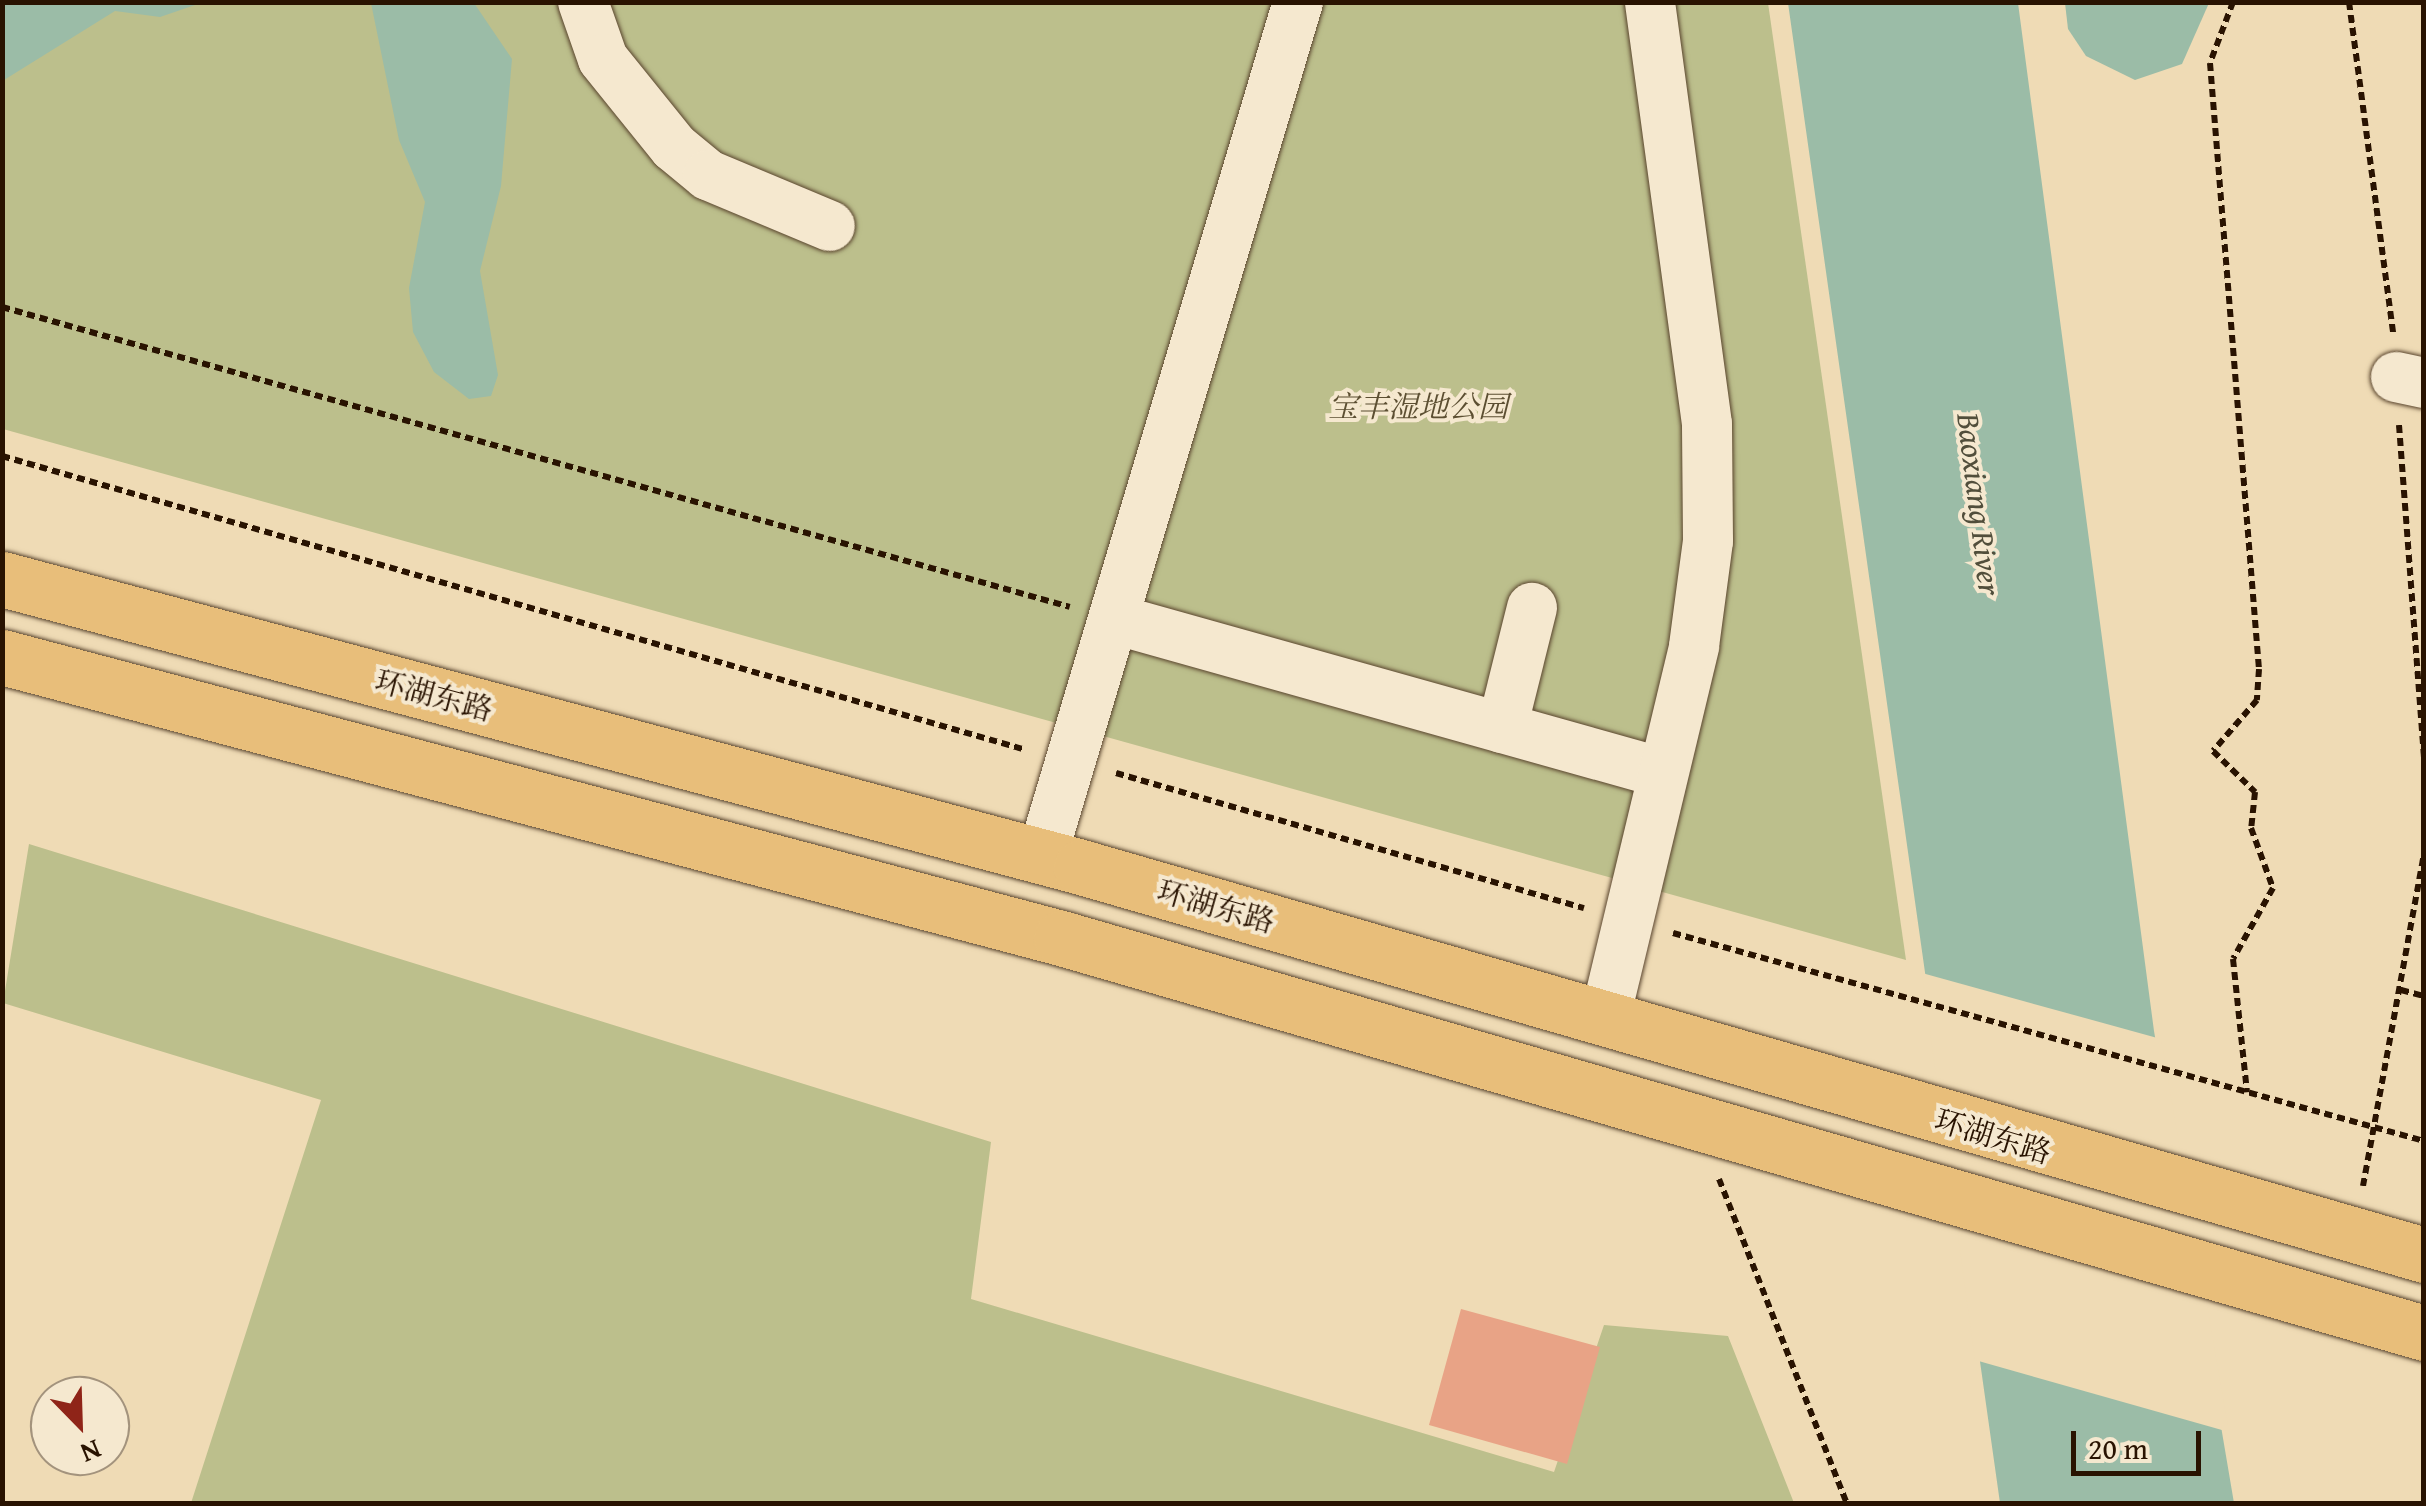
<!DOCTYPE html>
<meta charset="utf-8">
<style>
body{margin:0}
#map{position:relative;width:2426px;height:1506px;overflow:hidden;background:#efdbb5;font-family:"Gentium Book Plus","Noto Serif SC",serif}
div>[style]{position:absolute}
.green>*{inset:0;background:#bcbf8c}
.water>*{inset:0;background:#9bbca7}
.pier>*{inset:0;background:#efdbb5}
.building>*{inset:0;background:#e8a386}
.path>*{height:6px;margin-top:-3px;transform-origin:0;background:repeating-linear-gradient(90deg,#291301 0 8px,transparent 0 13px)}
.roads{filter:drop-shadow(0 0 2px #5a452e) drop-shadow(0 0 2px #5a452e)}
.minor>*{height:50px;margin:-25px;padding:0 25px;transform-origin:25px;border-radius:25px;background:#f5e8cf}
.major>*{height:55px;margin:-27.5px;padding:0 27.5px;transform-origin:27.5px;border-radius:27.5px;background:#e8be7a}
span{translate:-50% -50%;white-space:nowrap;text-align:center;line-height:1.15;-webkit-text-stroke:8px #f5e8cf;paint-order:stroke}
.park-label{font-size:30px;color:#5c4f32;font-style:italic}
.street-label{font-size:30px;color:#291301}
.water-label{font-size:32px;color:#514e3b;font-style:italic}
.frame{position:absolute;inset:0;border:5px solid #291301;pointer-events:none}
.north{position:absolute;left:30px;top:1376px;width:100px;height:100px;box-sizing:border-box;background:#f5e8cf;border:2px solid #a3937d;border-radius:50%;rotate:157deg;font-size:28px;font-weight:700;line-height:40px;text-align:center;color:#291301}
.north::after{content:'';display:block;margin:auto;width:35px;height:45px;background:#8f2418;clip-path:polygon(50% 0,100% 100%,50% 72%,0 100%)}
.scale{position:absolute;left:2071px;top:1431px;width:130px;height:45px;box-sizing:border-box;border:5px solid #291301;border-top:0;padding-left:12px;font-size:30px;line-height:35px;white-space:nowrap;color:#291301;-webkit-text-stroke:8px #f5e8cf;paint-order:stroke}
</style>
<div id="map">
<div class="green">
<div style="clip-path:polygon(2px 3px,1768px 3px,1906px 960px,3px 429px)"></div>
<div style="clip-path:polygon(29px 844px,991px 1142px,971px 1299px,1554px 1472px,1604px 1325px,1728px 1336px,1794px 1503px,191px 1503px,321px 1100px,3px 1003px)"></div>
</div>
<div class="water">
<div style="clip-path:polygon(2px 3px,3px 2px,201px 3px,160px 17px,115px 11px,4px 80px)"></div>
<div style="clip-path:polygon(371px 3px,474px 3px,512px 59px,501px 186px,480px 271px,498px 375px,491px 396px,469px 399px,434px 372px,413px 332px,409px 288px,425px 202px,399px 140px)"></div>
<div style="clip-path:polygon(1788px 3px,2018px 3px,2154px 1031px,2234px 1503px,2000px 1503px)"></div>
<div style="clip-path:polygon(2065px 3px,2065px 2px,2209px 3px,2182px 64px,2135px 80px,2086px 56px,2068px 29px)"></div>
</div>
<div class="pier">
<div style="clip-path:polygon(1922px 973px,2161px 1039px,2229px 1432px,1975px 1360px)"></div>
</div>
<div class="building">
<div style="clip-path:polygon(1461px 1309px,1600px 1347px,1567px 1464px,1429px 1425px)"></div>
</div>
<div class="path">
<div style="left:2233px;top:2px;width:65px;rotate:110.7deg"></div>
<div style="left:2210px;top:63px;width:608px;rotate:85.38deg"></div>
<div style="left:2259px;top:669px;width:31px;rotate:94deg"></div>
<div style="left:2257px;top:700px;width:67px;rotate:130.8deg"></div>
<div style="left:2213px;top:751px;width:59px;rotate:44.3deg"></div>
<div style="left:2255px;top:792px;width:36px;rotate:96deg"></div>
<div style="left:2251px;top:828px;width:64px;rotate:69.9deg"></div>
<div style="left:2273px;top:888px;width:81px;rotate:119.4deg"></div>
<div style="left:2233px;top:959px;width:134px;rotate:84deg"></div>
<div style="left:2349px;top:2px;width:334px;rotate:82.4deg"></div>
<div style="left:2px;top:307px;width:1109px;rotate:15.69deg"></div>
<div style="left:2399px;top:425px;width:334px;rotate:85.7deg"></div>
<div style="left:2px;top:456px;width:1065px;rotate:16.02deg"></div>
<div style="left:1116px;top:773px;width:487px;rotate:16.1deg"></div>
<div style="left:1673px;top:933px;width:779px;rotate:15.48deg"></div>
<div style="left:2401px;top:990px;width:24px;rotate:15deg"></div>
<div style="left:1719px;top:1179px;width:349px;rotate:68.5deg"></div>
<div style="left:2363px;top:1186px;width:339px;rotate:-79.6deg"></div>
</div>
<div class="roads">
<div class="minor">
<div style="left:583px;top:2px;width:60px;rotate:70.7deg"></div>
<div style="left:603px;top:59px;width:113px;rotate:51.1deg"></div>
<div style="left:674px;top:147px;width:44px;rotate:39.5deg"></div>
<div style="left:708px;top:175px;width:132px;rotate:22.7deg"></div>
<div style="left:2396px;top:377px;width:29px;rotate:12deg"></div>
<div style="left:1114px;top:619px;width:570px;rotate:15.67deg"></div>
<div style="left:1502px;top:728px;width:124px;rotate:-76deg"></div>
<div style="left:1042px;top:856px;width:892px;rotate:-73.31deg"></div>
<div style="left:1605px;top:1018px;width:382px;rotate:-76.5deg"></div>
<div style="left:1694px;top:646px;width:106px;rotate:-82.4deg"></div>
<div style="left:1708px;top:541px;width:117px;rotate:-90.5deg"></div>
<div style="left:1707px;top:424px;width:426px;rotate:-97.7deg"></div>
</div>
<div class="major">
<div style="left:2px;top:579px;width:1117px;rotate:14.94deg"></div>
<div style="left:1081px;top:867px;width:1398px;rotate:16.11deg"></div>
<div style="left:2px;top:657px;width:1096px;rotate:14.86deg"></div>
<div style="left:1061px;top:938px;width:1419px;rotate:16.16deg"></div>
</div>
</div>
<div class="park-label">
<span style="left:1418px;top:406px">宝丰湿地公园</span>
</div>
<div class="street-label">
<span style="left:434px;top:695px;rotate:15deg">环湖东路</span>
<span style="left:1216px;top:906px;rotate:16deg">环湖东路</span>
<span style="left:1993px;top:1136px;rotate:17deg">环湖东路</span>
</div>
<div class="water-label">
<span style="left:1979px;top:504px;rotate:83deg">Baoxiang River</span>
</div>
<div class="frame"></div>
<div class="north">N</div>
<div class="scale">20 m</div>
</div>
